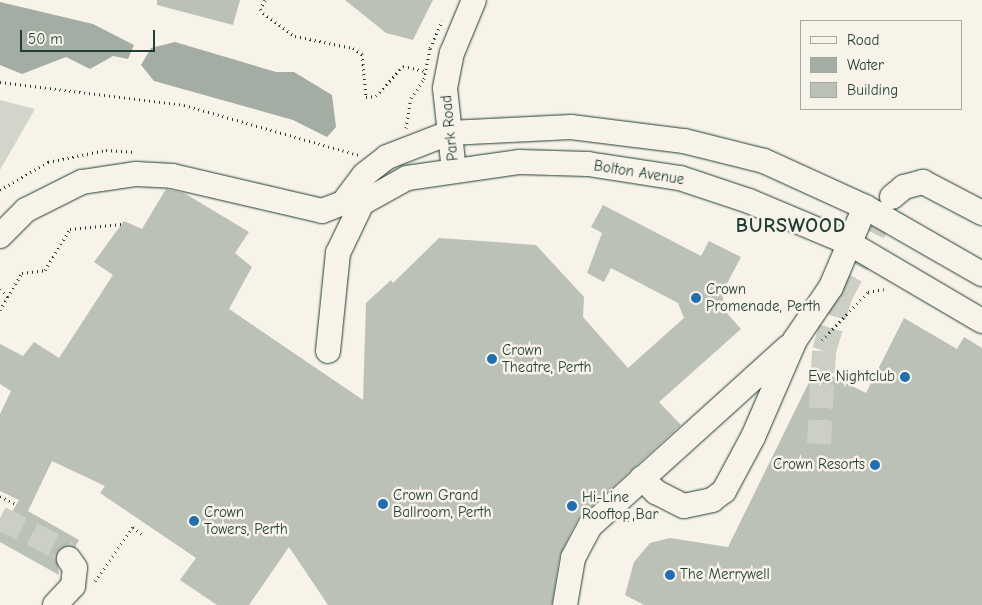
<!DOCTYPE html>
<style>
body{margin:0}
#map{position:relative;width:982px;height:605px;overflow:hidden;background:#f7f3e8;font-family:"Comic Neue",sans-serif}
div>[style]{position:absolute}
.green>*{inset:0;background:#d3d5ca}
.water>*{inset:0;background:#a4ada3}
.building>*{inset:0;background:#bbc1b6}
.minor-tunnel>*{height:24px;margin-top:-12px;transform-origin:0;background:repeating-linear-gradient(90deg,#cccfc4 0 24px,transparent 0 36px)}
.path>*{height:3px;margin-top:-1.5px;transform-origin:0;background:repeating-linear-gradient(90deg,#1f3d34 0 1px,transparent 0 5px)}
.roads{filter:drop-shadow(0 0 1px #1f3d34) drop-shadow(0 0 1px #1f3d34)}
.minor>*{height:24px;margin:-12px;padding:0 12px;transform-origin:12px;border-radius:12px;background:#f7f3e8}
.dots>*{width:14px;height:14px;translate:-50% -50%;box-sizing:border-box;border:2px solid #f7f3e8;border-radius:50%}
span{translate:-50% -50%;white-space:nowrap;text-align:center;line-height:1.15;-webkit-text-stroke:5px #f7f3e8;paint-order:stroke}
.street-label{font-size:15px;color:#1f3d34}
.poi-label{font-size:15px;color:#1f3d34}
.left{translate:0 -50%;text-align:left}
.right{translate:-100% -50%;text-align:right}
.district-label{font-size:20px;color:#1f3d34;font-weight:700;letter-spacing:1px}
.legend{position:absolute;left:800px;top:20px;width:162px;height:90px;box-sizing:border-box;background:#f7f3e8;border:1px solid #a1aaa0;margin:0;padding:6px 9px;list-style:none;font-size:15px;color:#1f3d34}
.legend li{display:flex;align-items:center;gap:10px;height:25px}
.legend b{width:25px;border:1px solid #a1aaa0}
.scale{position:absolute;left:20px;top:30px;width:135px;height:22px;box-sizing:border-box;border:2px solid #1f3d34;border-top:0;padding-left:6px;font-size:15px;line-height:18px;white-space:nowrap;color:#1f3d34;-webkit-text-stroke:4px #f7f3e8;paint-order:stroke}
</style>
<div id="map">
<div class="green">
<div style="clip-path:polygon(0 100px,35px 109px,0 170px)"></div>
</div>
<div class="water">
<div style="clip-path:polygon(0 2px,93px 24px,134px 45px,128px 59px,113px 56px,90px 69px,66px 57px,22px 74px,0 65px)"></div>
<div style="clip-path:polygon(175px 42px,276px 72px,294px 72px,332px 95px,336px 127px,327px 137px,293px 120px,154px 81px,141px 65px,151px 48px)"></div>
</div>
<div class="building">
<div style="clip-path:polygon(157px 0,240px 0,233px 25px,157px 5px)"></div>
<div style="clip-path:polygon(345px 0,433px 0,413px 40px,386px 33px)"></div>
<div style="clip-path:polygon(166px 189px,184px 193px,249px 232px,235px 253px,252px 267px,229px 309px,363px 400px,366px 303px,391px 280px,393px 283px,439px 238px,536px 245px,584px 297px,583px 317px,628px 368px,684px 318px,678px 303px,611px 268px,604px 282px,587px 273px,602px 233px,591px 227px,603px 205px,701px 256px,709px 241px,741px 257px,722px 293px,725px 311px,741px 329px,659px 402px,681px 425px,578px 519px,560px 555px,552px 605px,328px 605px,289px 547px,249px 605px,217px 605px,180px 580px,196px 558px,100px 493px,105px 486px,52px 461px,28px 511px,79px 540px,75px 547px,68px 545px,57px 552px,59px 575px,0 542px,0 533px,19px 500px,0 491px,0 414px,11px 391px,0 384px,0 344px,23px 356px,34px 342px,59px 358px,113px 275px,94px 262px,124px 221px,142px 229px)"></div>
<div style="clip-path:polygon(904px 318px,957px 349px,964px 337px,982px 348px,982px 605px,644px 605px,625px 595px,634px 562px,650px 543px,670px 538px,728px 547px,816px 368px,866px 393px)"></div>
</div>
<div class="minor-tunnel">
<div style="left:819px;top:444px;width:93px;rotate:-86.9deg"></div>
<div style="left:824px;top:351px;width:56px;rotate:-73.5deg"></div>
<div style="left:840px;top:297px;width:111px;rotate:-62.7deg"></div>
<div style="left:0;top:518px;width:69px;rotate:26.6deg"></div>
<div style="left:62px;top:549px;width:12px;rotate:55deg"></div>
</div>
<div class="path">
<div style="left:265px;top:0;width:10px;rotate:119deg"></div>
<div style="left:260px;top:9px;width:5px;rotate:53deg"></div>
<div style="left:263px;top:13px;width:39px;rotate:36deg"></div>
<div style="left:295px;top:36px;width:59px;rotate:11.7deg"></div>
<div style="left:353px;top:48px;width:11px;rotate:34deg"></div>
<div style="left:362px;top:54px;width:43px;rotate:84.7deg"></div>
<div style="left:366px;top:97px;width:10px;rotate:-6deg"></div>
<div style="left:376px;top:96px;width:40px;rotate:-48deg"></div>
<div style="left:403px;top:66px;width:23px;rotate:13deg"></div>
<div style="left:0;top:82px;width:185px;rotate:7.1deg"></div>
<div style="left:184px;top:105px;width:181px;rotate:16deg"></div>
<div style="left:406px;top:128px;width:30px;rotate:-81deg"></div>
<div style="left:411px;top:98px;width:23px;rotate:-56deg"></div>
<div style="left:424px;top:79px;width:32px;rotate:-79deg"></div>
<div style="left:430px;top:48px;width:30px;rotate:-66deg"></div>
<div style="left:0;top:190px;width:56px;rotate:-30.3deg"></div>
<div style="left:48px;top:162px;width:59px;rotate:-11.7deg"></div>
<div style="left:106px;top:150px;width:29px;rotate:4deg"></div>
<div style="left:0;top:289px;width:11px;rotate:45deg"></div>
<div style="left:0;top:310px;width:43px;rotate:-59.3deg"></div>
<div style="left:22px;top:273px;width:23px;rotate:-7deg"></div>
<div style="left:45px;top:270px;width:48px;rotate:-58.6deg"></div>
<div style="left:70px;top:229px;width:52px;rotate:-5.5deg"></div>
<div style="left:822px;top:340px;width:66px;rotate:-46.2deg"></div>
<div style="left:868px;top:292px;width:16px;rotate:-11deg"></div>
<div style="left:0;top:496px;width:18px;rotate:27deg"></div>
<div style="left:628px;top:520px;width:28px;rotate:-8deg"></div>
<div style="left:95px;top:581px;width:66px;rotate:-54.9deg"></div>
<div style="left:133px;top:527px;width:11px;rotate:38deg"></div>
</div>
<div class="roads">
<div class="minor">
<div style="left:454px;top:171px;width:83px;rotate:-96.2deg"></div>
<div style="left:445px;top:88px;width:36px;rotate:-79deg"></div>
<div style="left:452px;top:53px;width:57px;rotate:-67.5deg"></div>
<div style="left:892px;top:197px;width:16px;rotate:-40deg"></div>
<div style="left:904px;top:187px;width:20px;rotate:-15deg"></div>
<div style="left:923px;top:182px;width:67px;rotate:27.7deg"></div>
<div style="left:343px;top:203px;width:19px"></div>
<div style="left:362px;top:203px;width:51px;rotate:-29.1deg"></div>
<div style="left:407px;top:178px;width:114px;rotate:-8.1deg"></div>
<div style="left:520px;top:162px;width:68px;rotate:1.7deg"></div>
<div style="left:588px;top:164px;width:93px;rotate:8.7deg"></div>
<div style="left:680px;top:178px;width:73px;rotate:18.4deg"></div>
<div style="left:749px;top:201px;width:108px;rotate:22.8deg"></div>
<div style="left:849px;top:243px;width:154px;rotate:30.4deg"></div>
<div style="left:0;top:236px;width:37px;rotate:-45deg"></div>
<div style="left:26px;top:210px;width:63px;rotate:-26.6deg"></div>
<div style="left:82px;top:182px;width:55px;rotate:-8.4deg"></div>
<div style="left:136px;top:174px;width:36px;rotate:3deg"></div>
<div style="left:172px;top:176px;width:154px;rotate:13.1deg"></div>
<div style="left:322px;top:211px;width:22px;rotate:-21deg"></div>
<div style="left:343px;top:203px;width:35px;rotate:-53deg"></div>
<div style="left:364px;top:175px;width:29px;rotate:-38deg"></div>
<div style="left:387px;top:157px;width:66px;rotate:-21.2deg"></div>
<div style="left:449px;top:133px;width:122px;rotate:-2.8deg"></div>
<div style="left:571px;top:127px;width:114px;rotate:7.1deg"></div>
<div style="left:684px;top:141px;width:82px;rotate:14deg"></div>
<div style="left:764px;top:161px;width:111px;rotate:24.5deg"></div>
<div style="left:865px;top:207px;width:135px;rotate:29.8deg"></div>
<div style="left:328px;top:351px;width:99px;rotate:-84.2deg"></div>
<div style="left:338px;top:253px;width:55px;rotate:-64.4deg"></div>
<div style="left:642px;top:478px;width:20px;rotate:45deg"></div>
<div style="left:656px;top:492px;width:31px;rotate:27deg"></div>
<div style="left:684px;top:506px;width:29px;rotate:-12deg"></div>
<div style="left:712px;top:500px;width:15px;rotate:-37deg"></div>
<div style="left:724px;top:491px;width:61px;rotate:-61.8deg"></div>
<div style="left:753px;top:437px;width:106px;rotate:-66.6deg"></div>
<div style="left:795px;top:340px;width:64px;rotate:-55.8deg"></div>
<div style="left:831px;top:287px;width:87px;rotate:-67deg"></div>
<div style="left:55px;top:605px;width:26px;rotate:-47deg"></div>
<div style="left:73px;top:586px;width:18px;rotate:-84deg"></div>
<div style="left:75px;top:568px;width:11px;rotate:-124deg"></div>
<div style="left:565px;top:605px;width:48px;rotate:-80.3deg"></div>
<div style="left:573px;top:558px;width:36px;rotate:-62deg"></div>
<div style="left:590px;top:526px;width:267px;rotate:-42.1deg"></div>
</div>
</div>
<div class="dots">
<div style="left:696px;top:298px;background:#1f6fb2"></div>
<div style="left:492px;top:359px;background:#1f6fb2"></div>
<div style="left:905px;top:377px;background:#1f6fb2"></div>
<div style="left:875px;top:465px;background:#1f6fb2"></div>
<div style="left:383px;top:504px;background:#1f6fb2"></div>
<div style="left:572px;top:506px;background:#1f6fb2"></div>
<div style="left:194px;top:521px;background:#1f6fb2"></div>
<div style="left:670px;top:575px;background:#1f6fb2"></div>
</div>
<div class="street-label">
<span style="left:450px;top:128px;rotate:-96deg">Park Road</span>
<span style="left:639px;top:173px;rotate:9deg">Bolton Avenue</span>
</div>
<div class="poi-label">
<span class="left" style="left:706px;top:298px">Crown<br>Promenade, Perth</span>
<span class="left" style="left:502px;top:359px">Crown<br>Theatre, Perth</span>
<span class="right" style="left:895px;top:377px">Eve Nightclub</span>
<span class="right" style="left:865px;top:465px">Crown Resorts</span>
<span class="left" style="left:393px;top:504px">Crown Grand<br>Ballroom, Perth</span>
<span class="left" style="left:582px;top:506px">Hi-Line<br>Rooftop Bar</span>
<span class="left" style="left:204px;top:521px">Crown<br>Towers, Perth</span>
<span class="left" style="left:680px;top:575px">The Merrywell</span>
</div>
<div class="district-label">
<span style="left:791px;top:225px">BURSWOOD</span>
</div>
<ul class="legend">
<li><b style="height:6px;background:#f7f3e8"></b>Road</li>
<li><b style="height:14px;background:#a4ada3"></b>Water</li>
<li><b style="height:14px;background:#bbc1b6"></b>Building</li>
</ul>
<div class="scale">50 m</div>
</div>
